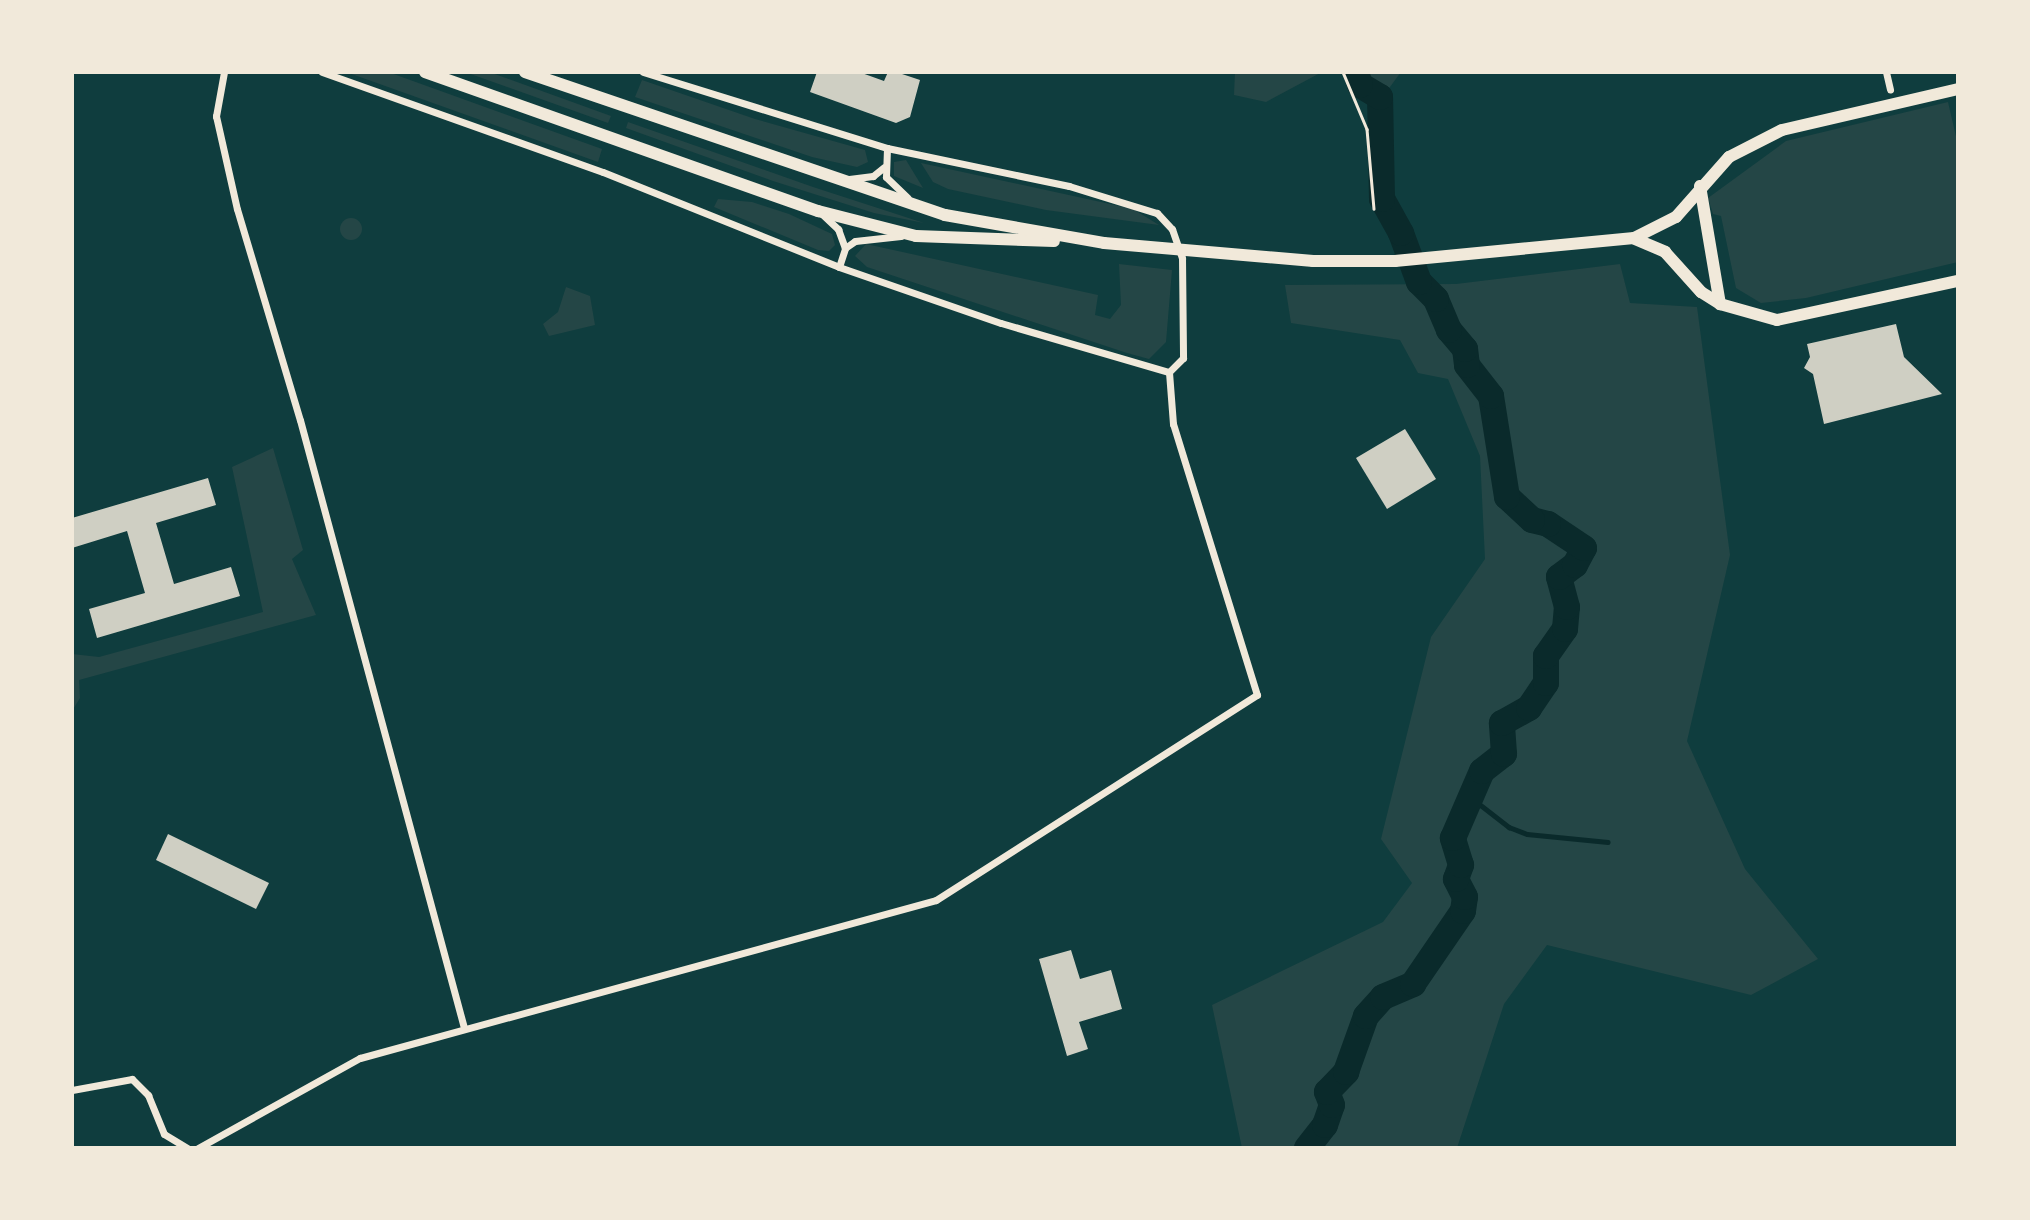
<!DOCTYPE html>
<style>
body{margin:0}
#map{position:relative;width:2030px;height:1220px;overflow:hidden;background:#0f3d3e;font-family:Inter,sans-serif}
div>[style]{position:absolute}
.green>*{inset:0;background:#244646}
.round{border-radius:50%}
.stream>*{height:4.5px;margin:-2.25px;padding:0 2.25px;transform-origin:2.25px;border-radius:2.25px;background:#0a2a2b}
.river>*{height:26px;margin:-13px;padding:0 13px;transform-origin:13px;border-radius:13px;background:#0a2a2b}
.building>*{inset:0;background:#cfcfc3}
.path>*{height:2.5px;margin:-1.25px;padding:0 1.25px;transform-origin:1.25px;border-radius:1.25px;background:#f1e9da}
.minor>*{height:7px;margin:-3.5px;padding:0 3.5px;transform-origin:3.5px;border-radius:3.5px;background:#f1e9da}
.secondary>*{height:12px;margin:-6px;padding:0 6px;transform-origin:6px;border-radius:6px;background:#f1e9da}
span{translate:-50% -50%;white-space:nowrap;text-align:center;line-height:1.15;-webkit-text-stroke:7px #f1e9da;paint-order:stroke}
.frame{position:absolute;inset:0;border:74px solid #f1e9da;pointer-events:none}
</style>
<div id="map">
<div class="green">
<div style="clip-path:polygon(346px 72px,388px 72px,602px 149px,598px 162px)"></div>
<div style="clip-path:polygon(465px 72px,489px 72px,611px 116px,608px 123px)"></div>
<div style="clip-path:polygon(1235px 72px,1322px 72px,1266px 102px,1234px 95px)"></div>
<div style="clip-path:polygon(1338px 72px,1401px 72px,1387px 91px)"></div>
<div style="clip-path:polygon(642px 80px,755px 119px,865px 150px,868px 162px,857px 167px,812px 157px,635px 97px)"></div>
<div style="clip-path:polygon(1948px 102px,1958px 145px,1958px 262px,1806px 298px,1761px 303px,1736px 288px,1721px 216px,1713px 214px,1708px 198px,1786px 141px)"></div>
<div style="clip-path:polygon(628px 122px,813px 187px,924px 223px,874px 213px,773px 181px,626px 128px)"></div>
<div style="clip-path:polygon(906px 160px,923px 188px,894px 176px,894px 162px)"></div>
<div style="clip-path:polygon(921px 163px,1133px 209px,1159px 225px,1046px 210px,948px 189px,933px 182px)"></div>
<div style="clip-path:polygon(718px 199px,752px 202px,789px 214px,832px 234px,835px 245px,829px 251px,818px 250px,714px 207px)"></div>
<div class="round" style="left:340px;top:218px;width:22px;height:22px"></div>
<div style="clip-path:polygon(866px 244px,1098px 295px,1095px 315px,1110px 319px,1121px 305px,1119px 264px,1172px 270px,1166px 342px,1149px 359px,1127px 353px,867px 267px,855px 256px)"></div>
<div style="clip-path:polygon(1620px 264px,1630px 303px,1697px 307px,1730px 555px,1687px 741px,1745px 869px,1818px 959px,1751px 995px,1547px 945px,1504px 1004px,1457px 1148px,1242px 1148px,1212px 1005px,1383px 922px,1412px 883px,1381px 839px,1431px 637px,1485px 559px,1480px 456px,1448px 379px,1418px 373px,1400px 340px,1291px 323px,1285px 285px,1456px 284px)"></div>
<div style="clip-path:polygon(566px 287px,590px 296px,595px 325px,549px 336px,543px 324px,558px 312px)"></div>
<div style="clip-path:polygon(273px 448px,303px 550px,292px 559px,316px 615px,79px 680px,80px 698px,72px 711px,72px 654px,99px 657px,263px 612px,232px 467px)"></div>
</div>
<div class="stream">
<div style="left:1473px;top:799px;width:46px;rotate:37.9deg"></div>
<div style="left:1509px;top:827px;width:19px;rotate:21deg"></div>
<div style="left:1527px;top:834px;width:81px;rotate:5.6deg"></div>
</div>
<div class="river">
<div style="left:1307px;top:1148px;width:29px;rotate:-52deg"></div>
<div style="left:1325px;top:1125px;width:21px;rotate:-71deg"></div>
<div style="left:1332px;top:1105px;width:14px;rotate:-111deg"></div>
<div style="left:1327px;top:1092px;width:28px;rotate:-46deg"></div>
<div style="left:1346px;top:1072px;width:59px;rotate:-70.3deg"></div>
<div style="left:1366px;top:1016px;width:25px;rotate:-48deg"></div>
<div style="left:1383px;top:997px;width:33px;rotate:-23deg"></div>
<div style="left:1413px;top:984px;width:88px;rotate:-55.6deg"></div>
<div style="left:1463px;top:911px;width:14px;rotate:-82deg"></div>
<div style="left:1465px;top:897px;width:20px;rotate:-117deg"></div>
<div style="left:1456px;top:879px;width:15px;rotate:-70deg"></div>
<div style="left:1461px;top:865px;width:28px;rotate:-107deg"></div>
<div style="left:1453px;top:838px;width:73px;rotate:-66.6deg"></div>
<div style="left:1482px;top:771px;width:28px;rotate:-38deg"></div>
<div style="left:1504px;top:754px;width:31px;rotate:-94deg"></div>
<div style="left:1502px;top:723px;width:31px;rotate:-29deg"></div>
<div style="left:1529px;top:708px;width:30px;rotate:-56deg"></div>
<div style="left:1546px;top:683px;width:27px;rotate:-90deg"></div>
<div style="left:1546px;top:656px;width:33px;rotate:-55deg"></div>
<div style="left:1565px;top:629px;width:22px;rotate:-85deg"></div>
<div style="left:1567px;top:607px;width:31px;rotate:-105deg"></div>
<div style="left:1559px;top:577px;width:20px;rotate:-37deg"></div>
<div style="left:1575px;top:565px;width:19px;rotate:-62deg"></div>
<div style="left:1584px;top:548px;width:43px;rotate:-146.3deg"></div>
<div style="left:1548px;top:524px;width:16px;rotate:-166deg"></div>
<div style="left:1532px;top:520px;width:34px;rotate:-137deg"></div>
<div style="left:1507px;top:497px;width:102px;rotate:-99deg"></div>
<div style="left:1491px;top:396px;width:39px;rotate:-128deg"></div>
<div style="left:1467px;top:365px;width:16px;rotate:-97deg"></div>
<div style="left:1465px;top:349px;width:25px;rotate:-130deg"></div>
<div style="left:1449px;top:330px;width:34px;rotate:-113deg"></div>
<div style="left:1436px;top:299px;width:24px;rotate:-135deg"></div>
<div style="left:1419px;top:282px;width:52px;rotate:-110.2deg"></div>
<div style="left:1401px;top:233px;width:39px;rotate:-119deg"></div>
<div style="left:1382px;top:199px;width:102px;rotate:-91.1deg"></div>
<div style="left:1380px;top:97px;width:23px;rotate:-149deg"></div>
<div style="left:1360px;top:85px;width:14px;rotate:-107deg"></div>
</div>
<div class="building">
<div style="clip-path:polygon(817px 72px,859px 72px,884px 81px,888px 72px,896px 72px,920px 80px,910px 117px,896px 123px,810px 92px)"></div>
<div style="clip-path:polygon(1896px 324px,1904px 357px,1942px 394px,1824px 424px,1813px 374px,1804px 368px,1810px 357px,1807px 344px)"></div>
<div style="clip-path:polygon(1405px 429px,1436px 479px,1387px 509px,1356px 458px)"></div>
<div style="clip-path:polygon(208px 478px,216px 505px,156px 523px,174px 584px,231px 567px,240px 596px,97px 638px,89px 609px,145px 593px,127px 531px,72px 548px,72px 518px)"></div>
<div style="clip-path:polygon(168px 834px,269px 883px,256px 909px,156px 860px)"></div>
<div style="clip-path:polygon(1071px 950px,1080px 979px,1111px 970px,1122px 1009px,1079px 1022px,1088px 1049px,1067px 1056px,1039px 959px)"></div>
</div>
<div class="path">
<div style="left:1343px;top:72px;width:62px;rotate:67.2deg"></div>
<div style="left:1367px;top:129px;width:80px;rotate:85deg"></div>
</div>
<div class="minor">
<div style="left:224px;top:72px;width:45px;rotate:100.3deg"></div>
<div style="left:216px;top:116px;width:95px;rotate:77.3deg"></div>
<div style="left:237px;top:209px;width:220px;rotate:73.4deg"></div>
<div style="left:300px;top:420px;width:630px;rotate:74.9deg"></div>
<div style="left:322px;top:72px;width:298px;rotate:19.6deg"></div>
<div style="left:603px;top:172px;width:254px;rotate:21.9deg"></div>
<div style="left:839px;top:267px;width:171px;rotate:19.1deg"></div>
<div style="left:1001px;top:323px;width:175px;rotate:16.3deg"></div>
<div style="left:643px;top:72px;width:256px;rotate:17.3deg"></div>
<div style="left:887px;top:148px;width:186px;rotate:11.8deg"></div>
<div style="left:1069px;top:186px;width:92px;rotate:17.1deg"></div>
<div style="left:1157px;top:213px;width:22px;rotate:47deg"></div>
<div style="left:1172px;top:229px;width:31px;rotate:71deg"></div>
<div style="left:1182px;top:258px;width:100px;rotate:89.4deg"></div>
<div style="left:1183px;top:358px;width:20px;rotate:135deg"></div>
<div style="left:1886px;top:72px;width:18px;rotate:77deg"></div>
<div style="left:887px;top:148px;width:29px;rotate:92deg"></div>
<div style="left:886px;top:177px;width:30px;rotate:44deg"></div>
<div style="left:849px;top:179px;width:24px;rotate:-7deg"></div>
<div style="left:873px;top:176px;width:14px;rotate:-39deg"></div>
<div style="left:823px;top:215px;width:21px;rotate:43deg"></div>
<div style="left:838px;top:229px;width:20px;rotate:70deg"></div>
<div style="left:839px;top:267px;width:20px;rotate:-72deg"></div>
<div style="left:845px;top:248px;width:12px;rotate:-35deg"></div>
<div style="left:855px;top:241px;width:46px;rotate:-6.2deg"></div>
<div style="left:72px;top:1090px;width:61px;rotate:-10.4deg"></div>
<div style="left:132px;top:1079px;width:23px;rotate:45deg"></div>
<div style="left:148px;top:1095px;width:42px;rotate:67.7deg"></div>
<div style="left:164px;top:1134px;width:27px;rotate:31deg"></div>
<div style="left:198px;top:1148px;width:185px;rotate:-29.1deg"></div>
<div style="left:360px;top:1058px;width:597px;rotate:-15.34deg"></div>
<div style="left:936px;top:900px;width:381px;rotate:-32.6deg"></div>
<div style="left:1257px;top:695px;width:284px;rotate:-107.2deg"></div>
<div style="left:1173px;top:424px;width:52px;rotate:-94.4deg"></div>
</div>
<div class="secondary">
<div style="left:425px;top:72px;width:417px;rotate:19.5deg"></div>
<div style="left:818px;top:211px;width:101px;rotate:14.3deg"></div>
<div style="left:916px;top:236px;width:138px;rotate:2.1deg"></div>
<div style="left:525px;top:72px;width:444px;rotate:18.8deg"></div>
<div style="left:945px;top:215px;width:161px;rotate:10deg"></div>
<div style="left:1104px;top:243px;width:210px;rotate:4.9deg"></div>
<div style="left:1313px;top:261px;width:82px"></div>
<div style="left:1395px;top:261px;width:240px;rotate:-5.5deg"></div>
<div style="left:1634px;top:238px;width:47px;rotate:-26.6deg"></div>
<div style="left:1676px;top:217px;width:80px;rotate:-48.5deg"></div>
<div style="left:1729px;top:157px;width:59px;rotate:-27deg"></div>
<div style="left:1782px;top:130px;width:181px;rotate:-13.1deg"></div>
<div style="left:1700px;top:186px;width:120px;rotate:80.4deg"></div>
<div style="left:1635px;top:239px;width:33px;rotate:23deg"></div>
<div style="left:1665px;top:252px;width:54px;rotate:48deg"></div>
<div style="left:1701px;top:292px;width:22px;rotate:32deg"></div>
<div style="left:1720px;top:304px;width:59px;rotate:15.7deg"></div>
<div style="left:1777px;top:320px;width:185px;rotate:-12.2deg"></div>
</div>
<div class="frame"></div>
</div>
